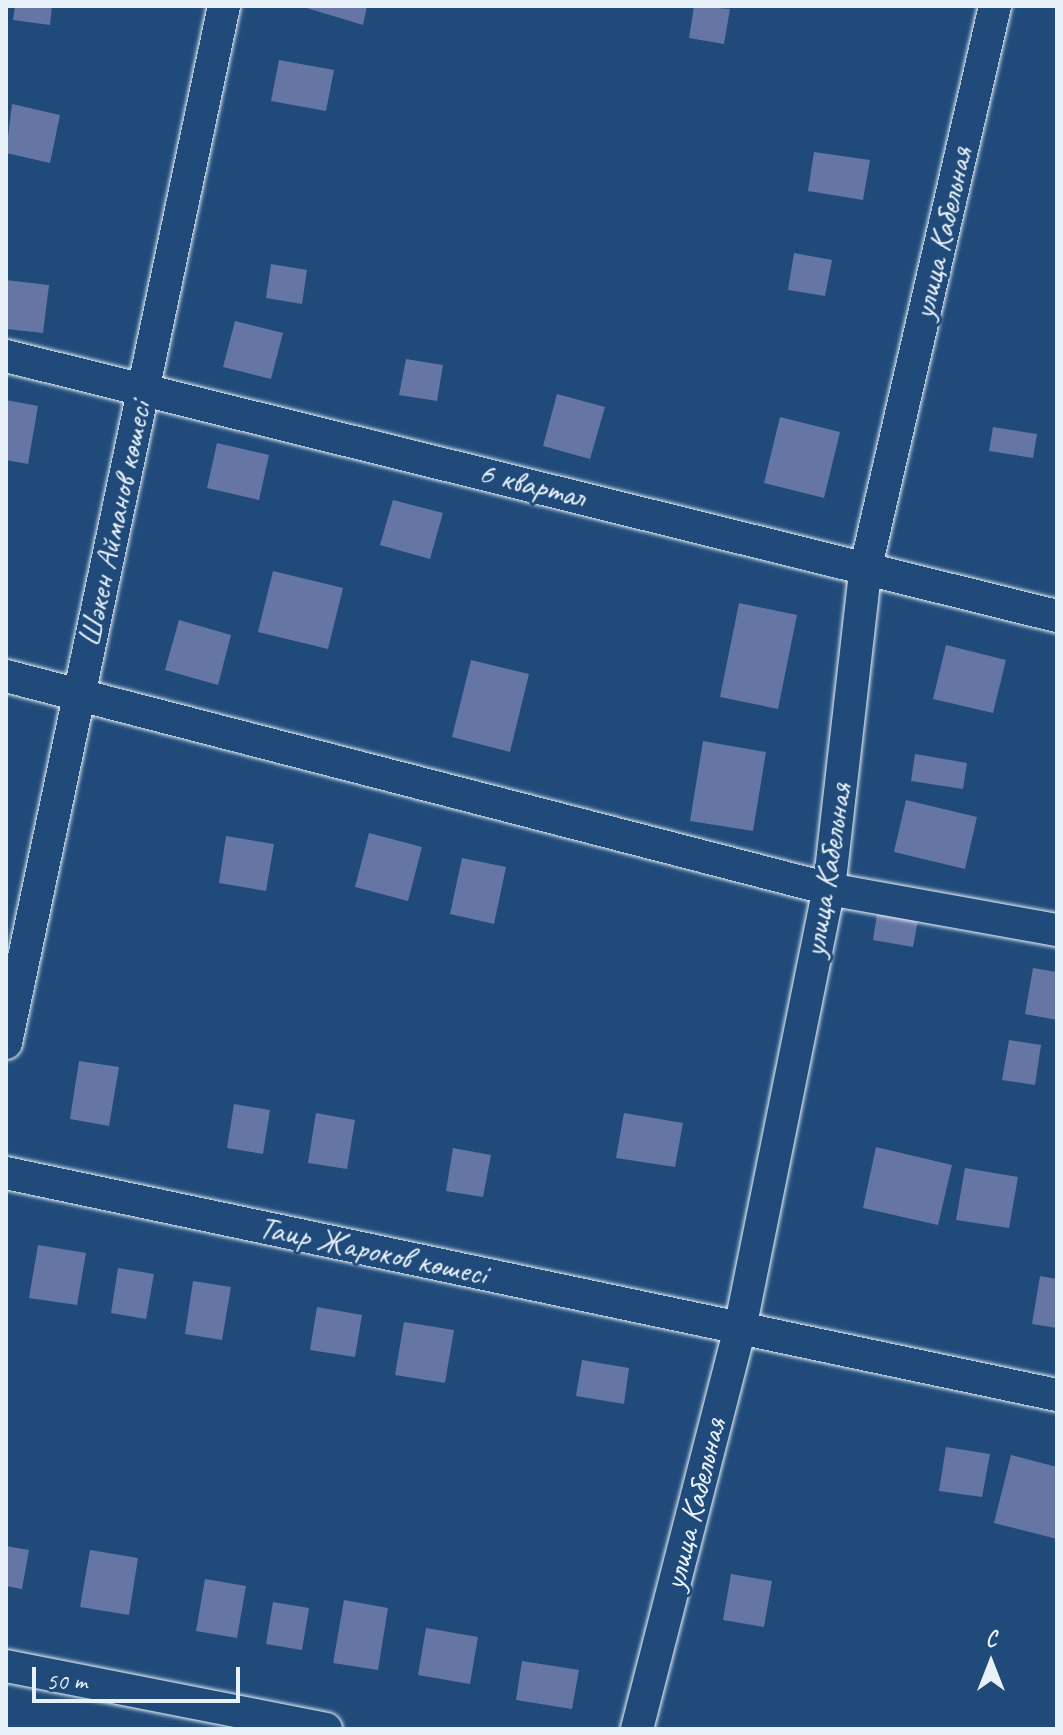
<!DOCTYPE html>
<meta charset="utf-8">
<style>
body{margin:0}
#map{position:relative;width:1063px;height:1735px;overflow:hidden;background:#1f4a7a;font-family:Caveat,sans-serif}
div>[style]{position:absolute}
.building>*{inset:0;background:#6676a4}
.roads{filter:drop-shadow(0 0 2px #e8f1f8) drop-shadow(0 0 2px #e8f1f8)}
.minor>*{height:32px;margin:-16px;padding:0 16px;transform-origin:16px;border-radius:16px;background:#1f4a7a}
span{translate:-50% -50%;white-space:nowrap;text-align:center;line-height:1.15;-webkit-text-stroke:6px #1f4a7a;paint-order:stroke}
.street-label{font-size:32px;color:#e8f1f8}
.frame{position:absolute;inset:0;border:8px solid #e8f1f8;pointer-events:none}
.north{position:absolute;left:951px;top:1623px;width:80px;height:80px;-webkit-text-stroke:6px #1f4a7a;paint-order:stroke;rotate:0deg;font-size:22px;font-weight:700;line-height:32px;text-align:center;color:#e8f1f8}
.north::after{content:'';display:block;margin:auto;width:28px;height:36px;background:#e8f1f8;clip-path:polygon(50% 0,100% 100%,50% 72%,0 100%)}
.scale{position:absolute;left:32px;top:1667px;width:208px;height:36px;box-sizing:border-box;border:4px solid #e8f1f8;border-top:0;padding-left:10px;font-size:24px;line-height:28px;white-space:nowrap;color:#e8f1f8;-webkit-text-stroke:6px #1f4a7a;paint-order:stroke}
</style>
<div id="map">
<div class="building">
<div style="clip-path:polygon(15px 6px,52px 6px,50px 25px,13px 20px)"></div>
<div style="clip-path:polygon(300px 6px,367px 6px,363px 25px)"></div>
<div style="clip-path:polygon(694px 6px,730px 9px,724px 44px,689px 38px)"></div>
<div style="clip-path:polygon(279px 60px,334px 70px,326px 111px,271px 101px)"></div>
<div style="clip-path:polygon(12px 104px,60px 115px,50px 163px,6px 153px)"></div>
<div style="clip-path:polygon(814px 152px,870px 160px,863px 200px,808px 191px)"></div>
<div style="clip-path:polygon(794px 253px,832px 260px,825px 296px,788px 290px)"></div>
<div style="clip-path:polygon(271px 264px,307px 270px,302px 304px,266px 298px)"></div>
<div style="clip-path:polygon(6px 280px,49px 285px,43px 333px,6px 329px)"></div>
<div style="clip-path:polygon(235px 321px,283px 333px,271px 379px,223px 367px)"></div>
<div style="clip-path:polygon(406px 359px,443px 365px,437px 401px,399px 395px)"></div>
<div style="clip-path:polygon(557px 394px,605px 407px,590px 459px,543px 446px)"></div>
<div style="clip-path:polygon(6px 400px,38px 406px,28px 464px,6px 460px)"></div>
<div style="clip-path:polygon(780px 417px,840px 432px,824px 498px,764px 483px)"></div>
<div style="clip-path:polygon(993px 427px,1037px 434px,1033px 458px,989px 451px)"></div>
<div style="clip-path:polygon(217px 443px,269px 455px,259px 500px,207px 488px)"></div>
<div style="clip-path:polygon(393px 500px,443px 513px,430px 559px,380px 545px)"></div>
<div style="clip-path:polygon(273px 571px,343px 588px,328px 649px,258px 632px)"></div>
<div style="clip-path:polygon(739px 603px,797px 615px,778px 709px,720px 697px)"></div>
<div style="clip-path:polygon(179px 620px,231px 635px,218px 685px,165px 670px)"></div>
<div style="clip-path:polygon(946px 645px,1006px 660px,993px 713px,933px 699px)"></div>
<div style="clip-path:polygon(471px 660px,529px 674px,510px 752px,452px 737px)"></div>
<div style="clip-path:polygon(703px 741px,766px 752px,753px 831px,690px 821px)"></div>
<div style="clip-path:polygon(915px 754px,967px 763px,963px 789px,911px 781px)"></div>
<div style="clip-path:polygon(906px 800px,977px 817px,965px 869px,894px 852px)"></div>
<div style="clip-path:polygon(369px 833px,422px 847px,408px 901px,355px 887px)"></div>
<div style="clip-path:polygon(226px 836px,274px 844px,266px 891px,219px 883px)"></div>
<div style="clip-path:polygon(462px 858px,506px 867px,494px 924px,450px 914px)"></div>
<div style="clip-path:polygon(877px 914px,918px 920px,913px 947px,873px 940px)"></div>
<div style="clip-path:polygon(1033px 968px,1057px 972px,1057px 1020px,1025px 1014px)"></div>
<div style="clip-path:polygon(1009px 1040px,1041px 1045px,1035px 1085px,1002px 1080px)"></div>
<div style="clip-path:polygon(79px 1061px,119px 1067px,109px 1126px,70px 1119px)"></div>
<div style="clip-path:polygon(234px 1104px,270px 1110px,263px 1154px,227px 1148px)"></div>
<div style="clip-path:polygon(316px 1113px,355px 1120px,347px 1169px,308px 1163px)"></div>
<div style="clip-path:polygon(624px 1113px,683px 1123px,675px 1167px,616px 1158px)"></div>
<div style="clip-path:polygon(876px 1147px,952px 1165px,938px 1225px,863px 1208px)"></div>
<div style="clip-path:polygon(453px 1148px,491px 1155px,483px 1197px,446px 1191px)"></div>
<div style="clip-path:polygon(965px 1168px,1018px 1177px,1009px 1228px,956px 1220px)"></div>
<div style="clip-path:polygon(38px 1245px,86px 1253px,77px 1305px,29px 1298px)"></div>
<div style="clip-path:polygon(118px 1268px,154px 1274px,146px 1319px,111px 1313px)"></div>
<div style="clip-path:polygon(1040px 1276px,1057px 1279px,1057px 1328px,1032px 1324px)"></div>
<div style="clip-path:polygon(193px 1281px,231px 1287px,222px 1340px,185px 1334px)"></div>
<div style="clip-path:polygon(317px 1307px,362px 1315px,355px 1357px,310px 1350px)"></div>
<div style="clip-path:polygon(404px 1322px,454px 1330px,445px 1383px,395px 1375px)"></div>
<div style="clip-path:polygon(582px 1360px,629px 1368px,624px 1404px,576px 1396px)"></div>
<div style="clip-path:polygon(946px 1447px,990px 1454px,982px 1497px,939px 1491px)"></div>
<div style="clip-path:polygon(1011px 1455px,1057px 1467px,1057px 1539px,994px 1523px)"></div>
<div style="clip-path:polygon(6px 1546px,29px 1550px,22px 1589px,6px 1586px)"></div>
<div style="clip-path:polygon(90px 1550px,138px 1558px,129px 1615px,80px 1607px)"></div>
<div style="clip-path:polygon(731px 1574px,772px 1581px,764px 1627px,723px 1620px)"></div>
<div style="clip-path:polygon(205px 1579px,246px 1586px,237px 1638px,196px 1631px)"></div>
<div style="clip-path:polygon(344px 1600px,388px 1608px,378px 1670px,333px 1663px)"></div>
<div style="clip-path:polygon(273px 1602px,309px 1608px,302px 1650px,266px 1644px)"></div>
<div style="clip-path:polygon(426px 1628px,478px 1637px,470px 1684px,418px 1675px)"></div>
<div style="clip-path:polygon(522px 1661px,579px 1670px,572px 1709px,516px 1700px)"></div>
</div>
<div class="roads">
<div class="minor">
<div style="left:6px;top:356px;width:1083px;rotate:13.9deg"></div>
<div style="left:6px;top:676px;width:850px;rotate:14.51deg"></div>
<div style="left:829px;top:889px;width:232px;rotate:10.2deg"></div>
<div style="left:6px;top:1043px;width:1060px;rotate:-78.13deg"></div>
<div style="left:6px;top:1173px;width:1074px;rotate:11.93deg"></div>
<div style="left:6px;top:1666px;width:326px;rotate:11.1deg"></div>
<div style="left:637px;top:1729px;width:413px;rotate:-75.6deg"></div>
<div style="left:740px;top:1329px;width:449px;rotate:-78.6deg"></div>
<div style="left:829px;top:889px;width:320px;rotate:-83.5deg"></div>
<div style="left:865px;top:571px;width:580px;rotate:-77.04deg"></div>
</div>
</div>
<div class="street-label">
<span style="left:943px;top:233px;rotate:-77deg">улица Кабельная</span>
<span style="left:532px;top:485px;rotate:14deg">6 квартал</span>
<span style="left:115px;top:524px;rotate:-78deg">Шәкен Айманов көшесі</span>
<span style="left:828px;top:870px;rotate:-81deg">улица Кабельная</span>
<span style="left:373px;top:1251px;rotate:12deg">Таир Жароков көшесі</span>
<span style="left:695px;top:1504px;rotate:-76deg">улица Кабельная</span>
</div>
<div class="frame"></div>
<div class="north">С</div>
<div class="scale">50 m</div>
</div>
